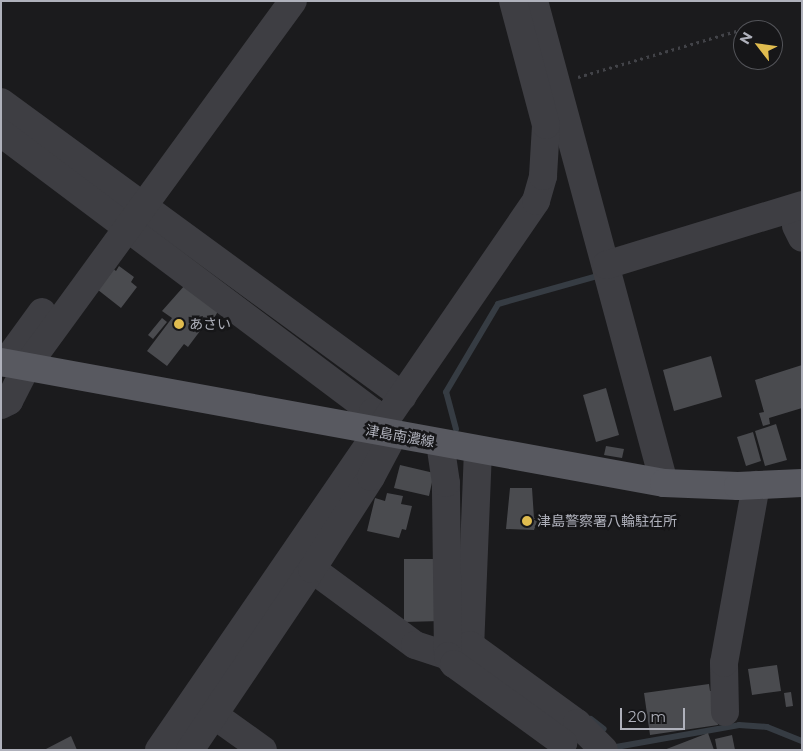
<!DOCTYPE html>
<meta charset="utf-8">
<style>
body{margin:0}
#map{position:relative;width:803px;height:751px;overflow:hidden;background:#1b1b1d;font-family:Montserrat,"Noto Sans JP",sans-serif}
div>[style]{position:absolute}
.stream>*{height:6px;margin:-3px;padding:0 3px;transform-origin:3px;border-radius:3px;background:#363c43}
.building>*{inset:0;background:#4a4b4f}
.path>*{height:3px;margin-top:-1.5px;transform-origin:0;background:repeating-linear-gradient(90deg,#424348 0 2.5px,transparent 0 6.5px)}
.minor>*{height:28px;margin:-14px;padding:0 14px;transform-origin:14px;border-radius:14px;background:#3e3e43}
.major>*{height:28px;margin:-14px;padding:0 14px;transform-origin:14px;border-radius:14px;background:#585960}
.dots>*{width:14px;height:14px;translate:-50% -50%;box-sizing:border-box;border:2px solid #161618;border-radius:50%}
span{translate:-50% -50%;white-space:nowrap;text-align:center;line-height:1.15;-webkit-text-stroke:5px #161618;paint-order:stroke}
.poi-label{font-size:14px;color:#afb1bb}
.left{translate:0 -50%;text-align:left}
.street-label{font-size:14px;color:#afb1bb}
.frame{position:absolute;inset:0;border:2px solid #afb1bb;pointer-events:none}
.north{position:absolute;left:733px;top:20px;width:50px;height:50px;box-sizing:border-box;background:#161618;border:1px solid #535459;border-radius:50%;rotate:300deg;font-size:14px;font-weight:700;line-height:20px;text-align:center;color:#afb1bb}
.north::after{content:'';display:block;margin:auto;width:18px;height:22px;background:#e0bc4f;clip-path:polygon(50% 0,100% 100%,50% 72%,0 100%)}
.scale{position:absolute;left:620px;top:708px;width:65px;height:22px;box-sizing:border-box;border:2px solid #afb1bb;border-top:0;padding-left:6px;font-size:15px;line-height:18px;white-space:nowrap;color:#afb1bb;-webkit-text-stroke:4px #161618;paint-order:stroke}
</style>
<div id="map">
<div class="stream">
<div style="left:456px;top:429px;width:38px;rotate:-105deg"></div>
<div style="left:446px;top:392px;width:102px;rotate:-59.4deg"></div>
<div style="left:498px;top:304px;width:100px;rotate:-15.7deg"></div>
<div style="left:591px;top:719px;width:16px;rotate:38deg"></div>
<div style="left:616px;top:747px;width:125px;rotate:-10.1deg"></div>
<div style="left:739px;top:725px;width:28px;rotate:4deg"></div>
<div style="left:767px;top:727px;width:38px;rotate:22deg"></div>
</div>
<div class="building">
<div style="clip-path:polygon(108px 265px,116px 271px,119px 266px,134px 277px,131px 282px,137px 287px,121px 308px,93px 286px)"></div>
<div style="clip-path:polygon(185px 285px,220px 308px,207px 330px,203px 327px,188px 347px,184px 344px,167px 366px,147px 351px,172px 318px,162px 311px)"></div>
<div style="clip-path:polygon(162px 318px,167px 322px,153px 339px,148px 335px)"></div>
<div style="clip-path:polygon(711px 356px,722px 397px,674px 411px,663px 370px)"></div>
<div style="clip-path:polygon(802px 365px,802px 408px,769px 418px,770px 424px,763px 426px,759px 413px,764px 412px,755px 380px)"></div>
<div style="clip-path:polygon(606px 388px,619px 435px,596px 442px,583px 395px)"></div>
<div style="clip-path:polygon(776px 424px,787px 460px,765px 466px,755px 431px)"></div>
<div style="clip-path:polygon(753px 432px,761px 461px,746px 466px,737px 437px)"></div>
<div style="clip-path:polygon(606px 446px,624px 449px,622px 458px,604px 455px)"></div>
<div style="clip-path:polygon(400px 465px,434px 473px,429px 496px,394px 488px)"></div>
<div style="clip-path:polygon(510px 488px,532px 488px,534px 518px,538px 518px,534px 530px,506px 529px)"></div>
<div style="clip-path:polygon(387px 493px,403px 496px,401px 504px,412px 506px,406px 530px,402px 529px,399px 538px,367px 531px,375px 498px,385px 501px)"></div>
<div style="clip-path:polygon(404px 559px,441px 559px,441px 621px,404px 622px)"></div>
<div style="clip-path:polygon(777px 665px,781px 691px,752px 695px,748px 669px)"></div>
<div style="clip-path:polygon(709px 684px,710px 691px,714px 691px,718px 725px,650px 735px,644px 693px)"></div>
<div style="clip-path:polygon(791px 692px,793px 706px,786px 707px,784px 693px)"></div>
<div style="clip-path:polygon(708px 733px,714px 750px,664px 750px)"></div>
<div style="clip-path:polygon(732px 735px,735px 750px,717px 750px,715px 739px)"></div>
<div style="clip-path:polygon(71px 736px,77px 750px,44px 750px)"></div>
</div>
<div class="path">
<div style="left:578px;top:77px;width:182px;rotate:-16.2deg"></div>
</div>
<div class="minor">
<div style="left:534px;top:1px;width:499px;rotate:74.9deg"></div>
<div style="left:1px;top:102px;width:498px;rotate:36.2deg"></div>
<div style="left:1px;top:133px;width:465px;rotate:36.9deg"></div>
<div style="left:373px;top:412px;width:21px;rotate:76deg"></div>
<div style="left:796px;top:226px;width:13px;rotate:63deg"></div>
<div style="left:606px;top:265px;width:205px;rotate:-17deg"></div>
<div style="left:5px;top:363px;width:63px;rotate:-54deg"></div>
<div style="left:1px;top:405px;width:9px;rotate:-27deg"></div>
<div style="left:9px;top:401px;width:38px;rotate:-63deg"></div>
<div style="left:26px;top:367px;width:453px;rotate:-53.9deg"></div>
<div style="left:478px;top:450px;width:195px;rotate:92.3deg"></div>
<div style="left:470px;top:645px;width:132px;rotate:36.1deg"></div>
<div style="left:577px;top:723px;width:38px;rotate:45deg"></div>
<div style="left:312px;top:569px;width:128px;rotate:36.4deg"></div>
<div style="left:415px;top:645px;width:35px;rotate:18deg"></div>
<div style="left:448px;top:656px;width:173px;rotate:-90.7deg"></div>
<div style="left:446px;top:483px;width:40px;rotate:-98.5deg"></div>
<div style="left:448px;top:656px;width:10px;rotate:53deg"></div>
<div style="left:454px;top:664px;width:135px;rotate:35.9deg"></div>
<div style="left:725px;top:712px;width:49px;rotate:-91.2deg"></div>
<div style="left:724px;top:663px;width:181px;rotate:-79.8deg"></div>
<div style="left:214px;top:715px;width:60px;rotate:35.5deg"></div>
<div style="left:159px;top:750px;width:666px;rotate:-55.52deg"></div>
<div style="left:536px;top:201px;width:26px;rotate:-74deg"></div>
<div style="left:543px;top:176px;width:51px;rotate:-86.6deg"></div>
<div style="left:546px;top:125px;width:128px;rotate:-104.9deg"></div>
<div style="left:190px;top:750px;width:218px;rotate:-56deg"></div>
<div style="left:312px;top:569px;width:109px;rotate:-57.3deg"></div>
<div style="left:371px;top:477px;width:38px;rotate:-62deg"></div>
</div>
<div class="major">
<div style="left:1px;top:362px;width:674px;rotate:10.34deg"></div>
<div style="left:664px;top:483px;width:74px;rotate:2.3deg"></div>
<div style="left:738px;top:486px;width:64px;rotate:-2.7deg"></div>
</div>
<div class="dots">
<div style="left:179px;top:324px;background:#e0bc4f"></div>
<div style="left:527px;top:521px;background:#e0bc4f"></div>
</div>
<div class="poi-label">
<span class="left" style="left:189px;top:324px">あさい</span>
<span class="left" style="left:537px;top:521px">津島警察署八輪駐在所</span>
</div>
<div class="street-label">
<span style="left:400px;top:436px;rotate:10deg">津島南濃線</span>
</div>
<div class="frame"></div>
<div class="north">N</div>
<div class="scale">20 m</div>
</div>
